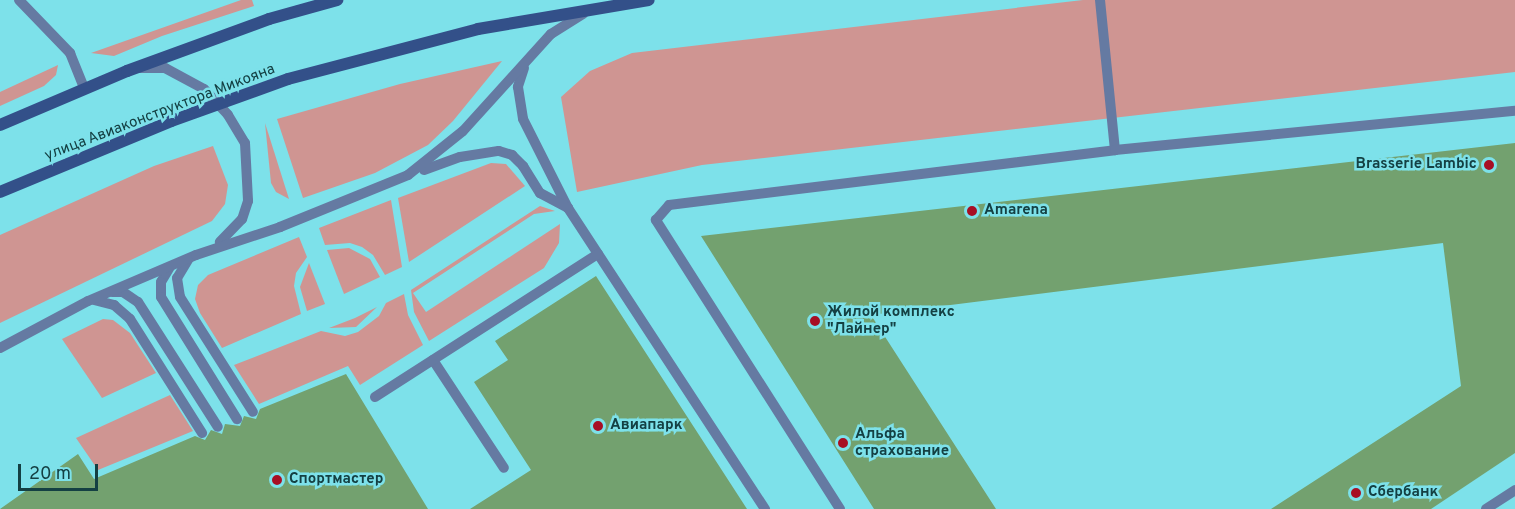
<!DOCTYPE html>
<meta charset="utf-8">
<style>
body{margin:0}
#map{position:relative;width:1515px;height:509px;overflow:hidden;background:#7de1ea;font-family:Overpass,sans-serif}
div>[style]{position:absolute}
.green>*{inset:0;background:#cf9592}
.building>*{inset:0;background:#73a16f}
.lane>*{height:10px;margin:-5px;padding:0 5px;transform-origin:5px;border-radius:5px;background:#657aa2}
.secondary>*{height:12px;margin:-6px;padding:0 6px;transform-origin:6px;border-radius:6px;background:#335089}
.dots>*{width:16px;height:16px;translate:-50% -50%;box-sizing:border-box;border:3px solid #7de1ea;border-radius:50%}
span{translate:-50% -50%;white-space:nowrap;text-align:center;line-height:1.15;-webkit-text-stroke:5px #7de1ea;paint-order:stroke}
.street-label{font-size:15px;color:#144043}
.poi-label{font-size:15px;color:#144043;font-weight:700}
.right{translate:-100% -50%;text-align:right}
.left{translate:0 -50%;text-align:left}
.scale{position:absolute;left:18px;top:464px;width:80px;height:27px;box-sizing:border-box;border:3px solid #144043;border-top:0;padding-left:8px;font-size:18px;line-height:21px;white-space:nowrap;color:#144043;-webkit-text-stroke:4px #7de1ea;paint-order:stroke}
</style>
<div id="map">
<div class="green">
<div style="clip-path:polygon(241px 0,252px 0,254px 6px,162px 36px,114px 56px,91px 53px)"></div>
<div style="clip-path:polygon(1083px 0,1515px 0,1515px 72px,702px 165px,577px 192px,561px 97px,590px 71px,632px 53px)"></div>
<div style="clip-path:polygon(502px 61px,453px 121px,428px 145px,375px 173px,303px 198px,277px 119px,400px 84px)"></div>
<div style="clip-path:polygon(58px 65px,56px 75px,44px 86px,0 106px,0 92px)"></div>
<div style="clip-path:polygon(265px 123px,289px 199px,276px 192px,271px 183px)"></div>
<div style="clip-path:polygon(213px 146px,228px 185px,225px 204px,212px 221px,0 323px,0 235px,154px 166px)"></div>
<div style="clip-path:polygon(491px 163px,506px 164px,525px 186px,409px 262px,398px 198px)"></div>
<div style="clip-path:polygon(391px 200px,402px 267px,385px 275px,373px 255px,362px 247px,350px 243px,325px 245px,319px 228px)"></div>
<div style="clip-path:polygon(540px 206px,555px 211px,534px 214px,413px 293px,426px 312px,560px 224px,559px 243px,544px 268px,429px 341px,414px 312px,411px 290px)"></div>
<div style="clip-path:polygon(299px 237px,307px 257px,296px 273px,294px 286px,301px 314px,222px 348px,200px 313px,195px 299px,198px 285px,208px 275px)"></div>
<div style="clip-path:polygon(349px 248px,370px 259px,380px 277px,344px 294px,327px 250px)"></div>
<div style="clip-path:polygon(309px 263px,325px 304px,307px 311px,300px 287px)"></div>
<div style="clip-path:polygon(404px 294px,408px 315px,423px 345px,360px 385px,348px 366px,259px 404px,234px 365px,321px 331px,345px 336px,358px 332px,379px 316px,386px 303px)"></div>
<div style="clip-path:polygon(377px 307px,356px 327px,329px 328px,355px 318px)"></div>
<div style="clip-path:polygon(103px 319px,113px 320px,130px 333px,156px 373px,102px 398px,62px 339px)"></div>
<div style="clip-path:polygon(170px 395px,193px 431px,98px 470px,76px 438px)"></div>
</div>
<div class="building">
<div style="clip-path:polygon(1515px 143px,1515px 453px,1431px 509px,1271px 509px,1461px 386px,1443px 243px,871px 315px,996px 509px,874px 509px,701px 236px)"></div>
<div style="clip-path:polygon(596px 276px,747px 509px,470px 509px,531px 470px,474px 382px,508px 360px,495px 341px)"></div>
<div style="clip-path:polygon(346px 374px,428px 509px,0 509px,78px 454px,94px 479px,195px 436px,205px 440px,211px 430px,222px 434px,225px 424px,240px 426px,244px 416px,256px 419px,260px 409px)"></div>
</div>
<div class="lane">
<div style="left:19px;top:0;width:74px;rotate:46.1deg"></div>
<div style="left:70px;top:53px;width:37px;rotate:68deg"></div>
<div style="left:1100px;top:0;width:151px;rotate:84.3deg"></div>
<div style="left:139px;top:68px;width:26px"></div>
<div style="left:165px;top:68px;width:44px;rotate:28.3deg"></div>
<div style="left:204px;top:89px;width:35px;rotate:47deg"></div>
<div style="left:228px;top:115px;width:33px;rotate:59deg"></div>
<div style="left:245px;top:143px;width:58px;rotate:87deg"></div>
<div style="left:248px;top:201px;width:19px;rotate:108deg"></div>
<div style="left:242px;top:219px;width:32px;rotate:134deg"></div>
<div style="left:524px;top:68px;width:20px;rotate:108deg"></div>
<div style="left:518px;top:87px;width:32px;rotate:81deg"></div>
<div style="left:523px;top:119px;width:100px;rotate:63.2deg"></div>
<div style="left:568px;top:208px;width:360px;rotate:56.8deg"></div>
<div style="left:424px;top:170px;width:38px;rotate:-20deg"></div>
<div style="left:460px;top:157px;width:39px;rotate:-9deg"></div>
<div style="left:499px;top:151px;width:14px;rotate:17deg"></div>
<div style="left:512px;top:155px;width:16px;rotate:45deg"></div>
<div style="left:523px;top:166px;width:32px;rotate:58deg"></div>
<div style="left:540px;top:193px;width:32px;rotate:28deg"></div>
<div style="left:188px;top:260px;width:21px;rotate:121deg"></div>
<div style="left:177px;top:278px;width:19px;rotate:81deg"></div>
<div style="left:180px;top:297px;width:136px;rotate:57.6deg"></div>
<div style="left:170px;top:267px;width:17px;rotate:121deg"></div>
<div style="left:161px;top:282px;width:15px;rotate:90deg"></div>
<div style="left:161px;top:297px;width:144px;rotate:58.1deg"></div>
<div style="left:112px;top:292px;width:11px"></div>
<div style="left:123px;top:292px;width:18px;rotate:34deg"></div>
<div style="left:138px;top:302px;width:148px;rotate:57.4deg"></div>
<div style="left:94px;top:300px;width:21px;rotate:14deg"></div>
<div style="left:114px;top:305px;width:21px;rotate:41deg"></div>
<div style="left:130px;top:319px;width:135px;rotate:57.7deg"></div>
<div style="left:0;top:348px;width:100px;rotate:-28.1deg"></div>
<div style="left:88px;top:301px;width:117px;rotate:-23.1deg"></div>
<div style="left:196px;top:255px;width:89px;rotate:-18.4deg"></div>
<div style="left:280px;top:227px;width:138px;rotate:-22.1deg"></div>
<div style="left:408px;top:175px;width:70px;rotate:-38.7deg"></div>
<div style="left:463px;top:131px;width:131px;rotate:-47.8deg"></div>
<div style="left:551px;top:34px;width:38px;rotate:-32deg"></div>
<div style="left:433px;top:360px;width:129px;rotate:56.7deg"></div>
<div style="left:375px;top:397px;width:265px;rotate:-32.7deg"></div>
<div style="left:840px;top:509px;width:343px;rotate:-122.5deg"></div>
<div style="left:656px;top:220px;width:20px;rotate:-49deg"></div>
<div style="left:669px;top:205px;width:449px;rotate:-7deg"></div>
<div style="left:1115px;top:150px;width:402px;rotate:-5.6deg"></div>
<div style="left:1486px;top:509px;width:35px;rotate:-33deg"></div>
</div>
<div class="secondary">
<div style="left:0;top:125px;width:138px;rotate:-23deg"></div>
<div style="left:127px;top:71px;width:151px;rotate:-20.1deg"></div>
<div style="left:269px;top:19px;width:71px;rotate:-15.6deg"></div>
<div style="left:0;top:192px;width:185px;rotate:-22.5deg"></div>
<div style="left:171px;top:121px;width:124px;rotate:-19.7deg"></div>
<div style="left:288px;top:79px;width:196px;rotate:-14.7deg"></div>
<div style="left:478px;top:29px;width:173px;rotate:-9.6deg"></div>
</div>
<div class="dots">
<div style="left:1489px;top:165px;background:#a70f24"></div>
<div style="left:972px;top:211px;background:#a70f24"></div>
<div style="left:815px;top:321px;background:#a70f24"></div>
<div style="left:598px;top:426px;background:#a70f24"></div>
<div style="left:843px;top:443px;background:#a70f24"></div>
<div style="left:277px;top:480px;background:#a70f24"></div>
<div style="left:1356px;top:493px;background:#a70f24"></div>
</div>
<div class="street-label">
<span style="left:160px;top:113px;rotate:-21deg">улица Авиаконструктора Микояна</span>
</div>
<div class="poi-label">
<span class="right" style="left:1477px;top:165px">Brasserie Lambic</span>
<span class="left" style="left:984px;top:211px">Amarena</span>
<span class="left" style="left:827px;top:321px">Жилой комплекс<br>"Лайнер"</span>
<span class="left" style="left:610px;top:426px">Авиапарк</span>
<span class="left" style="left:855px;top:443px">Альфа<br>страхование</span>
<span class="left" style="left:289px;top:480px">Спортмастер</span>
<span class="left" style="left:1368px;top:493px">Сбербанк</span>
</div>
<div class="scale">20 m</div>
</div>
